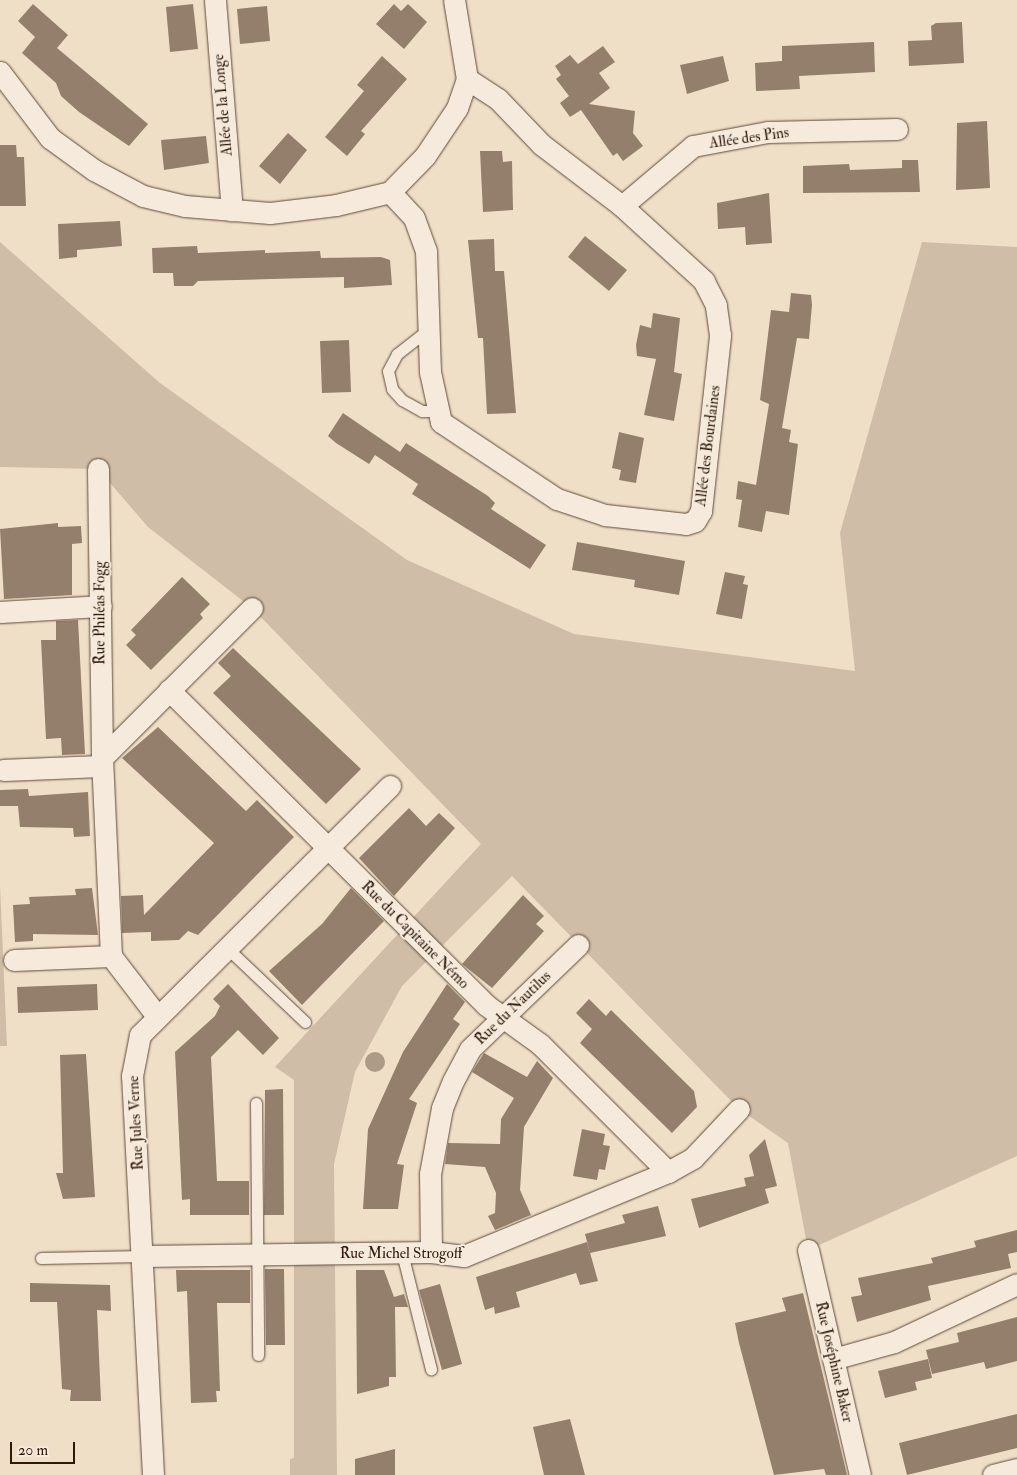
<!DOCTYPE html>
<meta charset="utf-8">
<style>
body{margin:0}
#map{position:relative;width:1017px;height:1475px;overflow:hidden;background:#f0dfc7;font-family:"IM FELL Double Pica",serif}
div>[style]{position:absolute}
.green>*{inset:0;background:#cfbda7}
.water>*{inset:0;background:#ae9b87}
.round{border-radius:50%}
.building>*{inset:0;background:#937f6c}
.roads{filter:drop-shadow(0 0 1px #5e4a39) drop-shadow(0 0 1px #5e4a39)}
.service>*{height:11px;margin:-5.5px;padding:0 5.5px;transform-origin:5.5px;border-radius:5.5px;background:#f5eadb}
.minor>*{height:21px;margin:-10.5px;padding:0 10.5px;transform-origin:10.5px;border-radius:10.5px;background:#f5eadb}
span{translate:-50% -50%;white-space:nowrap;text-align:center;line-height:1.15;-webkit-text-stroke:4px #f5eadb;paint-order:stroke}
.street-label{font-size:15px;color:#2e180a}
.scale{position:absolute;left:10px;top:1442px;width:65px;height:22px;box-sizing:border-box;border:2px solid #2e180a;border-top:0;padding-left:6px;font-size:15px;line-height:18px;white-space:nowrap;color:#2e180a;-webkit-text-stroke:4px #f5eadb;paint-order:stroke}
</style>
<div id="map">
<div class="green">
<div style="clip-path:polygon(0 242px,160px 383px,407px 560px,574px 634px,855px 671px,840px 533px,922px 242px,1017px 247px,1017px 1156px,808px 1250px,788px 1143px,739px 1109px,512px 876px,402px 986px,355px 1072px,334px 1164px,337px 1475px,290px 1475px,290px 1459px,294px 1458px,294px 1080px,275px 1067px,481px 844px,252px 608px,148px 527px,98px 469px,0 467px)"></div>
<div style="clip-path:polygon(0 885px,7px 1046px,0 1046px)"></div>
</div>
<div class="water">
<div class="round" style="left:365px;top:1052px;width:20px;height:20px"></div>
</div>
<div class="building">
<div style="clip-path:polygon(33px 4px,68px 35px,57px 48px,148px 124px,129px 146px,79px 112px,61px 96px,56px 83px,22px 53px,35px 37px,18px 21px)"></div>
<div style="clip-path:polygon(193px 4px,198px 49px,170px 52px,166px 7px)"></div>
<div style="clip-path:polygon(394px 4px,401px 11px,408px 4px,427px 22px,404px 49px,376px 24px)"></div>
<div style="clip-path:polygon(267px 6px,270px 41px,240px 44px,237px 9px)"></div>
<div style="clip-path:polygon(962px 22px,964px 63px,909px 66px,908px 41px,932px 40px,931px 26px,936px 23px)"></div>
<div style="clip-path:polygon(874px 42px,875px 72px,799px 76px,800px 89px,756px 91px,755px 63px,782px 61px,782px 46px)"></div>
<div style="clip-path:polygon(603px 46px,615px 62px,599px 73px,610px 88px,589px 104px,635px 111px,633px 133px,643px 146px,623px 161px,617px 153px,613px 156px,581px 110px,570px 117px,560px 103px,569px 96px,556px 79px,561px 75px,555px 66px,570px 55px,578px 64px)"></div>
<div style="clip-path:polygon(382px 56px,407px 79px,361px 131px,365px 134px,347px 156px,325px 137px,364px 91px,357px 85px)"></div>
<div style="clip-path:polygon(723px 56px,729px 81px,687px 94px,680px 65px)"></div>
<div style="clip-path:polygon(987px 121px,990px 188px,956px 190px,957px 123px)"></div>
<div style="clip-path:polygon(288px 133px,307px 150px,280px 184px,259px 166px)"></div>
<div style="clip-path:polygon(206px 136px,209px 163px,164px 170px,161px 140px)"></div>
<div style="clip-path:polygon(0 145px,16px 145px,17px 157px,24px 157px,26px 206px,0 206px)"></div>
<div style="clip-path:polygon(480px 151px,502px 151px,503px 162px,512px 161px,513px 210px,483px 212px)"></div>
<div style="clip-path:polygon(902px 160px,918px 160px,920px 192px,803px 193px,803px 166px,849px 164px,850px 170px,902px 168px)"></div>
<div style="clip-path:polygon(769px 193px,772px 243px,746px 245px,745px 227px,718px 229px,717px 203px)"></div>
<div style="clip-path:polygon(120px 221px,122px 246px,77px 250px,77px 257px,59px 259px,58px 224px)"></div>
<div style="clip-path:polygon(585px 236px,627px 270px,609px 291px,568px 257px)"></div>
<div style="clip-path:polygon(494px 239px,495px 271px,504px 271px,516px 413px,487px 414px,483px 338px,478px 338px,468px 240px)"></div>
<div style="clip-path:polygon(197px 246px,198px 253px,265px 250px,265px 253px,320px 251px,321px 258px,381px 257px,390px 260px,392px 285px,344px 288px,344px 277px,198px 281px,193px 286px,174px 286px,173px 273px,153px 273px,152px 248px)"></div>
<div style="clip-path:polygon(791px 293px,811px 295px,812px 305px,809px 339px,797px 338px,782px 428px,791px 430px,789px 442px,798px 444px,789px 515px,766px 511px,762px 532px,738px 527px,742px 500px,736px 499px,738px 481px,756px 485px,769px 404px,760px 400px,771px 310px,789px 312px)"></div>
<div style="clip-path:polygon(653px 313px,680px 318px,674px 372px,682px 374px,674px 421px,644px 415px,656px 359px,637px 356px,636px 345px,640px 325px,651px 328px)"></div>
<div style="clip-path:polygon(349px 340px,351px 392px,322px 393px,320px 341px)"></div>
<div style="clip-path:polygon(343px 413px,400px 452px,406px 443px,488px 496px,495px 503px,491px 509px,546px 545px,530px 569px,412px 494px,418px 484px,375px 455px,369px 464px,336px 443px,328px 436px)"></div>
<div style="clip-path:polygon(619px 432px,644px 438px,636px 483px,619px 480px,621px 470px,612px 468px)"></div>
<div style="clip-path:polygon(58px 523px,58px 527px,81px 526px,82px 543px,72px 544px,72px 595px,4px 599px,0 529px)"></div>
<div style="clip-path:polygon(577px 542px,685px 561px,679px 595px,634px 587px,635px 580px,572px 570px)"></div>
<div style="clip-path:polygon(725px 572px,745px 576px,743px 584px,748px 585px,742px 619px,716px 614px)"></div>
<div style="clip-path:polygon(182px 577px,210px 604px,200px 614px,203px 618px,151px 670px,126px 645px,136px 635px,131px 630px)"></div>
<div style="clip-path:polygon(78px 620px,85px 754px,62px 755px,61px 738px,46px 739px,41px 640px,56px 640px,56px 621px)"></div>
<div style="clip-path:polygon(233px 648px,361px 769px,326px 804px,213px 693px,231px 676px,218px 663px)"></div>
<div style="clip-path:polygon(158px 727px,246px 811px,257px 800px,294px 837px,198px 935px,188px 931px,179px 940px,151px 941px,151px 932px,122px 933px,121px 896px,143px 895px,144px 915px,214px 843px,122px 758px)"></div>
<div style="clip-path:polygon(28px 789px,29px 796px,88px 792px,90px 836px,74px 837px,73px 828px,20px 827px,18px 806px,0 806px,0 790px)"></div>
<div style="clip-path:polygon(409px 808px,426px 826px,439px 813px,455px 828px,394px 896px,359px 858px)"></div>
<div style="clip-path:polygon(92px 888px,98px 935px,33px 934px,33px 941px,15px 942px,13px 905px,30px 904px,29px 897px,76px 895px,75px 889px)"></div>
<div style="clip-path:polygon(351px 888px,384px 921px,302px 1005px,269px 971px,322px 924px)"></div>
<div style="clip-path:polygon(523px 895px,544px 916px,536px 924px,544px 931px,492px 988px,462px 964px)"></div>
<div style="clip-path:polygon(97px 984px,98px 1010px,18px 1013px,17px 987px)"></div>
<div style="clip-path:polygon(228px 984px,279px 1038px,263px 1055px,238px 1030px,211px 1057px,217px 1181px,249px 1181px,249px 1215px,190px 1215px,190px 1199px,182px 1200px,175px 1052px,215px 1016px,220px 1006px,213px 999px)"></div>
<div style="clip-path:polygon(447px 984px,465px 1002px,453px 1019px,460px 1024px,409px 1099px,417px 1103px,397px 1164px,404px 1165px,398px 1209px,363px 1209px,368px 1129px,403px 1052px)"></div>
<div style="clip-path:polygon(589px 999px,606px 1016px,611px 1010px,694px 1091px,697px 1107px,672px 1133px,580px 1043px,592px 1029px,576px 1013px)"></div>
<div style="clip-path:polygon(484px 1053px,527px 1077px,537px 1061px,553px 1078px,524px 1127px,520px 1190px,531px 1215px,495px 1230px,488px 1216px,495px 1213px,496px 1193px,485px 1167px,445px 1164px,448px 1143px,500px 1144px,501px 1119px,514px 1098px,472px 1072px)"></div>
<div style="clip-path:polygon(86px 1054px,95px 1197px,63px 1199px,56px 1173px,63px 1173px,60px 1055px)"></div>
<div style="clip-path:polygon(283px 1089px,284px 1215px,264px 1215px,265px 1090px)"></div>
<div style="clip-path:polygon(582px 1129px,605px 1134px,603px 1145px,610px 1146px,605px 1170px,599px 1169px,597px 1180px,573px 1176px)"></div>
<div style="clip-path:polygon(765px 1139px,777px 1186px,765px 1189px,769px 1203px,699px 1228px,691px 1199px,746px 1186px,744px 1178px,754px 1176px,749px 1155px)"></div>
<div style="clip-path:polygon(658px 1206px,666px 1236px,590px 1253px,585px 1234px,625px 1223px,622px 1215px)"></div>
<div style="clip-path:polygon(1017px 1230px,1017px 1252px,1008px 1254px,1011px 1268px,928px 1286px,931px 1300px,857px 1322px,851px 1297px,862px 1295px,858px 1278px,933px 1263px,931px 1258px,976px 1247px,974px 1241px)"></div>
<div style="clip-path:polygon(587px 1242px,598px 1281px,580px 1285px,576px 1273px,516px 1292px,520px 1307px,495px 1314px,494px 1307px,485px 1310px,476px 1277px)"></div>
<div style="clip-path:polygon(265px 1269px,284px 1269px,285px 1345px,266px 1345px)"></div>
<div style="clip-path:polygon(176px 1270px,250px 1270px,250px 1303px,217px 1303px,220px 1391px,216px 1391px,217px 1402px,191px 1403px,187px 1291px,177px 1292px)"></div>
<div style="clip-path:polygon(356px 1270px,384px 1270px,394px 1297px,404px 1294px,408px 1307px,395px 1307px,396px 1377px,389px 1377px,389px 1386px,357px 1394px)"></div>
<div style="clip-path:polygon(30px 1283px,110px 1285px,111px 1311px,97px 1310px,101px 1401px,70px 1401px,71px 1390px,62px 1389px,57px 1302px,30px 1302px)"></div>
<div style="clip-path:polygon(440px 1284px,462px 1364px,442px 1370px,419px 1290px)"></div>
<div style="clip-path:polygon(803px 1293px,837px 1433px,847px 1475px,826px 1475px,824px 1469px,774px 1475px,739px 1343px,735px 1323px,786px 1311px,782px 1298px)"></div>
<div style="clip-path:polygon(1017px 1317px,1017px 1361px,986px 1369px,984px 1362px,932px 1374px,926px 1350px,959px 1342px,957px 1333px)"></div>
<div style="clip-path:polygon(928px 1359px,932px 1378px,915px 1382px,917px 1390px,885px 1398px,878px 1371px)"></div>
<div style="clip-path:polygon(1017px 1414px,1017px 1448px,907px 1475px,899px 1443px)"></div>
<div style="clip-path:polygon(570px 1419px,585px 1475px,544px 1475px,533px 1427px)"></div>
<div style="clip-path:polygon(395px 1449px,395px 1475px,355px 1475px,355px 1459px)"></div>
</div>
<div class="roads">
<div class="service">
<div style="left:429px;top:329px;width:41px;rotate:142deg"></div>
<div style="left:397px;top:354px;width:19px;rotate:118deg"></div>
<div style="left:388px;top:371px;width:18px;rotate:77deg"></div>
<div style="left:392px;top:389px;width:15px;rotate:48deg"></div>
<div style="left:402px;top:400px;width:23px;rotate:29deg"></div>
<div style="left:422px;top:411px;width:13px"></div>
<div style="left:226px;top:947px;width:109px;rotate:43.5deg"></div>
<div style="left:256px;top:1103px;width:252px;rotate:89.5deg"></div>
<div style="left:402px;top:1253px;width:120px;rotate:76deg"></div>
<div style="left:41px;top:1258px;width:102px;rotate:-1.1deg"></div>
</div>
<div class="minor">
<div style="left:215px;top:0;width:211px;rotate:85.4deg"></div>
<div style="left:0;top:72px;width:83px;rotate:52.9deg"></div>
<div style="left:50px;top:138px;width:54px;rotate:36deg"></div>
<div style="left:94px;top:170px;width:55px;rotate:28deg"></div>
<div style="left:143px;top:196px;width:43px;rotate:13.4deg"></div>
<div style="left:185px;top:206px;width:85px;rotate:4.7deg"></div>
<div style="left:270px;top:213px;width:66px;rotate:-6.9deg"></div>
<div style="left:336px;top:205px;width:56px;rotate:-13.5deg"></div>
<div style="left:390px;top:192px;width:50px;rotate:-45.8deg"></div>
<div style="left:425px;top:156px;width:58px;rotate:-56.3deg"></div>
<div style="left:457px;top:108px;width:31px;rotate:-71deg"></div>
<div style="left:467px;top:79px;width:80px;rotate:-99.3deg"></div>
<div style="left:390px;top:192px;width:35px;rotate:47deg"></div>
<div style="left:414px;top:218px;width:35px;rotate:70deg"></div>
<div style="left:426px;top:251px;width:121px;rotate:88.1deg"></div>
<div style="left:430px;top:372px;width:51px;rotate:77.6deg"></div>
<div style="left:441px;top:422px;width:139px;rotate:33.6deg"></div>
<div style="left:557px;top:499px;width:51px;rotate:18.4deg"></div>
<div style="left:605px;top:515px;width:81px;rotate:6.3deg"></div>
<div style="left:686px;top:524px;width:9px;rotate:-18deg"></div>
<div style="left:695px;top:521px;width:12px;rotate:-59deg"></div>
<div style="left:701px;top:511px;width:177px;rotate:-83.8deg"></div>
<div style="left:720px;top:335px;width:30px;rotate:-98deg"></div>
<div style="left:716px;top:305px;width:27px;rotate:-117deg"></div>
<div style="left:704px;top:281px;width:111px;rotate:-137.6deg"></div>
<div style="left:622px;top:206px;width:102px;rotate:-142.6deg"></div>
<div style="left:541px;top:144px;width:62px;rotate:-133.7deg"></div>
<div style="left:498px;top:99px;width:37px;rotate:-147deg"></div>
<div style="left:622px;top:206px;width:93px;rotate:-40.2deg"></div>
<div style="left:693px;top:146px;width:76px;rotate:-10.6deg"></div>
<div style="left:768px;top:132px;width:129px;rotate:-1.3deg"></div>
<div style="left:98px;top:469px;width:289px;rotate:89.2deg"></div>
<div style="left:0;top:612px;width:101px;rotate:-3.4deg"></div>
<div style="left:169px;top:690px;width:447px;rotate:44.8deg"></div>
<div style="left:486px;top:1005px;width:67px;rotate:35.8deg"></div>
<div style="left:540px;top:1044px;width:181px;rotate:45deg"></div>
<div style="left:3px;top:770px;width:99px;rotate:-2.3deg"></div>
<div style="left:14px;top:960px;width:97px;rotate:-2.4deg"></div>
<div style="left:157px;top:1016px;width:76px;rotate:-127.5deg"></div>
<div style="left:111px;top:956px;width:198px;rotate:-92.6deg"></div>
<div style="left:102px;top:758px;width:212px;rotate:-45deg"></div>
<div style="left:808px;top:1250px;width:231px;rotate:77deg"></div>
<div style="left:431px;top:1252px;width:78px;rotate:-90.7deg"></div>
<div style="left:430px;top:1174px;width:67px;rotate:-79.7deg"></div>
<div style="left:442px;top:1108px;width:29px;rotate:-68deg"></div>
<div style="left:453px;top:1081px;width:36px;rotate:-62deg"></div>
<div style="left:470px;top:1049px;width:150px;rotate:-43.9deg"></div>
<div style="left:143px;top:1256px;width:288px;rotate:-0.8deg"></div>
<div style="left:431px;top:1252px;width:33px;rotate:7deg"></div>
<div style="left:464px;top:1256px;width:221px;rotate:-22.4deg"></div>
<div style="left:668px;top:1172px;width:29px;rotate:-29deg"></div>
<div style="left:693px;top:1158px;width:67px;rotate:-46.8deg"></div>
<div style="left:833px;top:1359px;width:63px;rotate:-15.6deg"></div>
<div style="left:894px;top:1342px;width:136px;rotate:-25.2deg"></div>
<div style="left:153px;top:1475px;width:400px;rotate:-93deg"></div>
<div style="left:132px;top:1076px;width:42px;rotate:-79deg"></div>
<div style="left:140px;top:1035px;width:353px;rotate:-44.9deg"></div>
<div style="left:993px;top:1475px;width:25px;rotate:-14deg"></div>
</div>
</div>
<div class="street-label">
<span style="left:223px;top:105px;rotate:-95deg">Allée de la Longe</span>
<span style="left:749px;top:138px;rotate:-8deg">Allée des Pins</span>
<span style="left:708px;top:446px;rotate:-83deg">Allée des Bourdaines</span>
<span style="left:100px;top:613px;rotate:-90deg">Rue Philéas Fogg</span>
<span style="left:415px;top:935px;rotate:45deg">Rue du Capitaine Némo</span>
<span style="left:513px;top:1008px;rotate:-44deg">Rue du Nautilus</span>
<span style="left:136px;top:1123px;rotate:-93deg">Rue Jules Verne</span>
<span style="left:401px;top:1254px">Rue Michel Strogoff</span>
<span style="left:834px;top:1362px;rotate:77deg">Rue Joséphine Baker</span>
</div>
<div class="scale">20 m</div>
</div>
